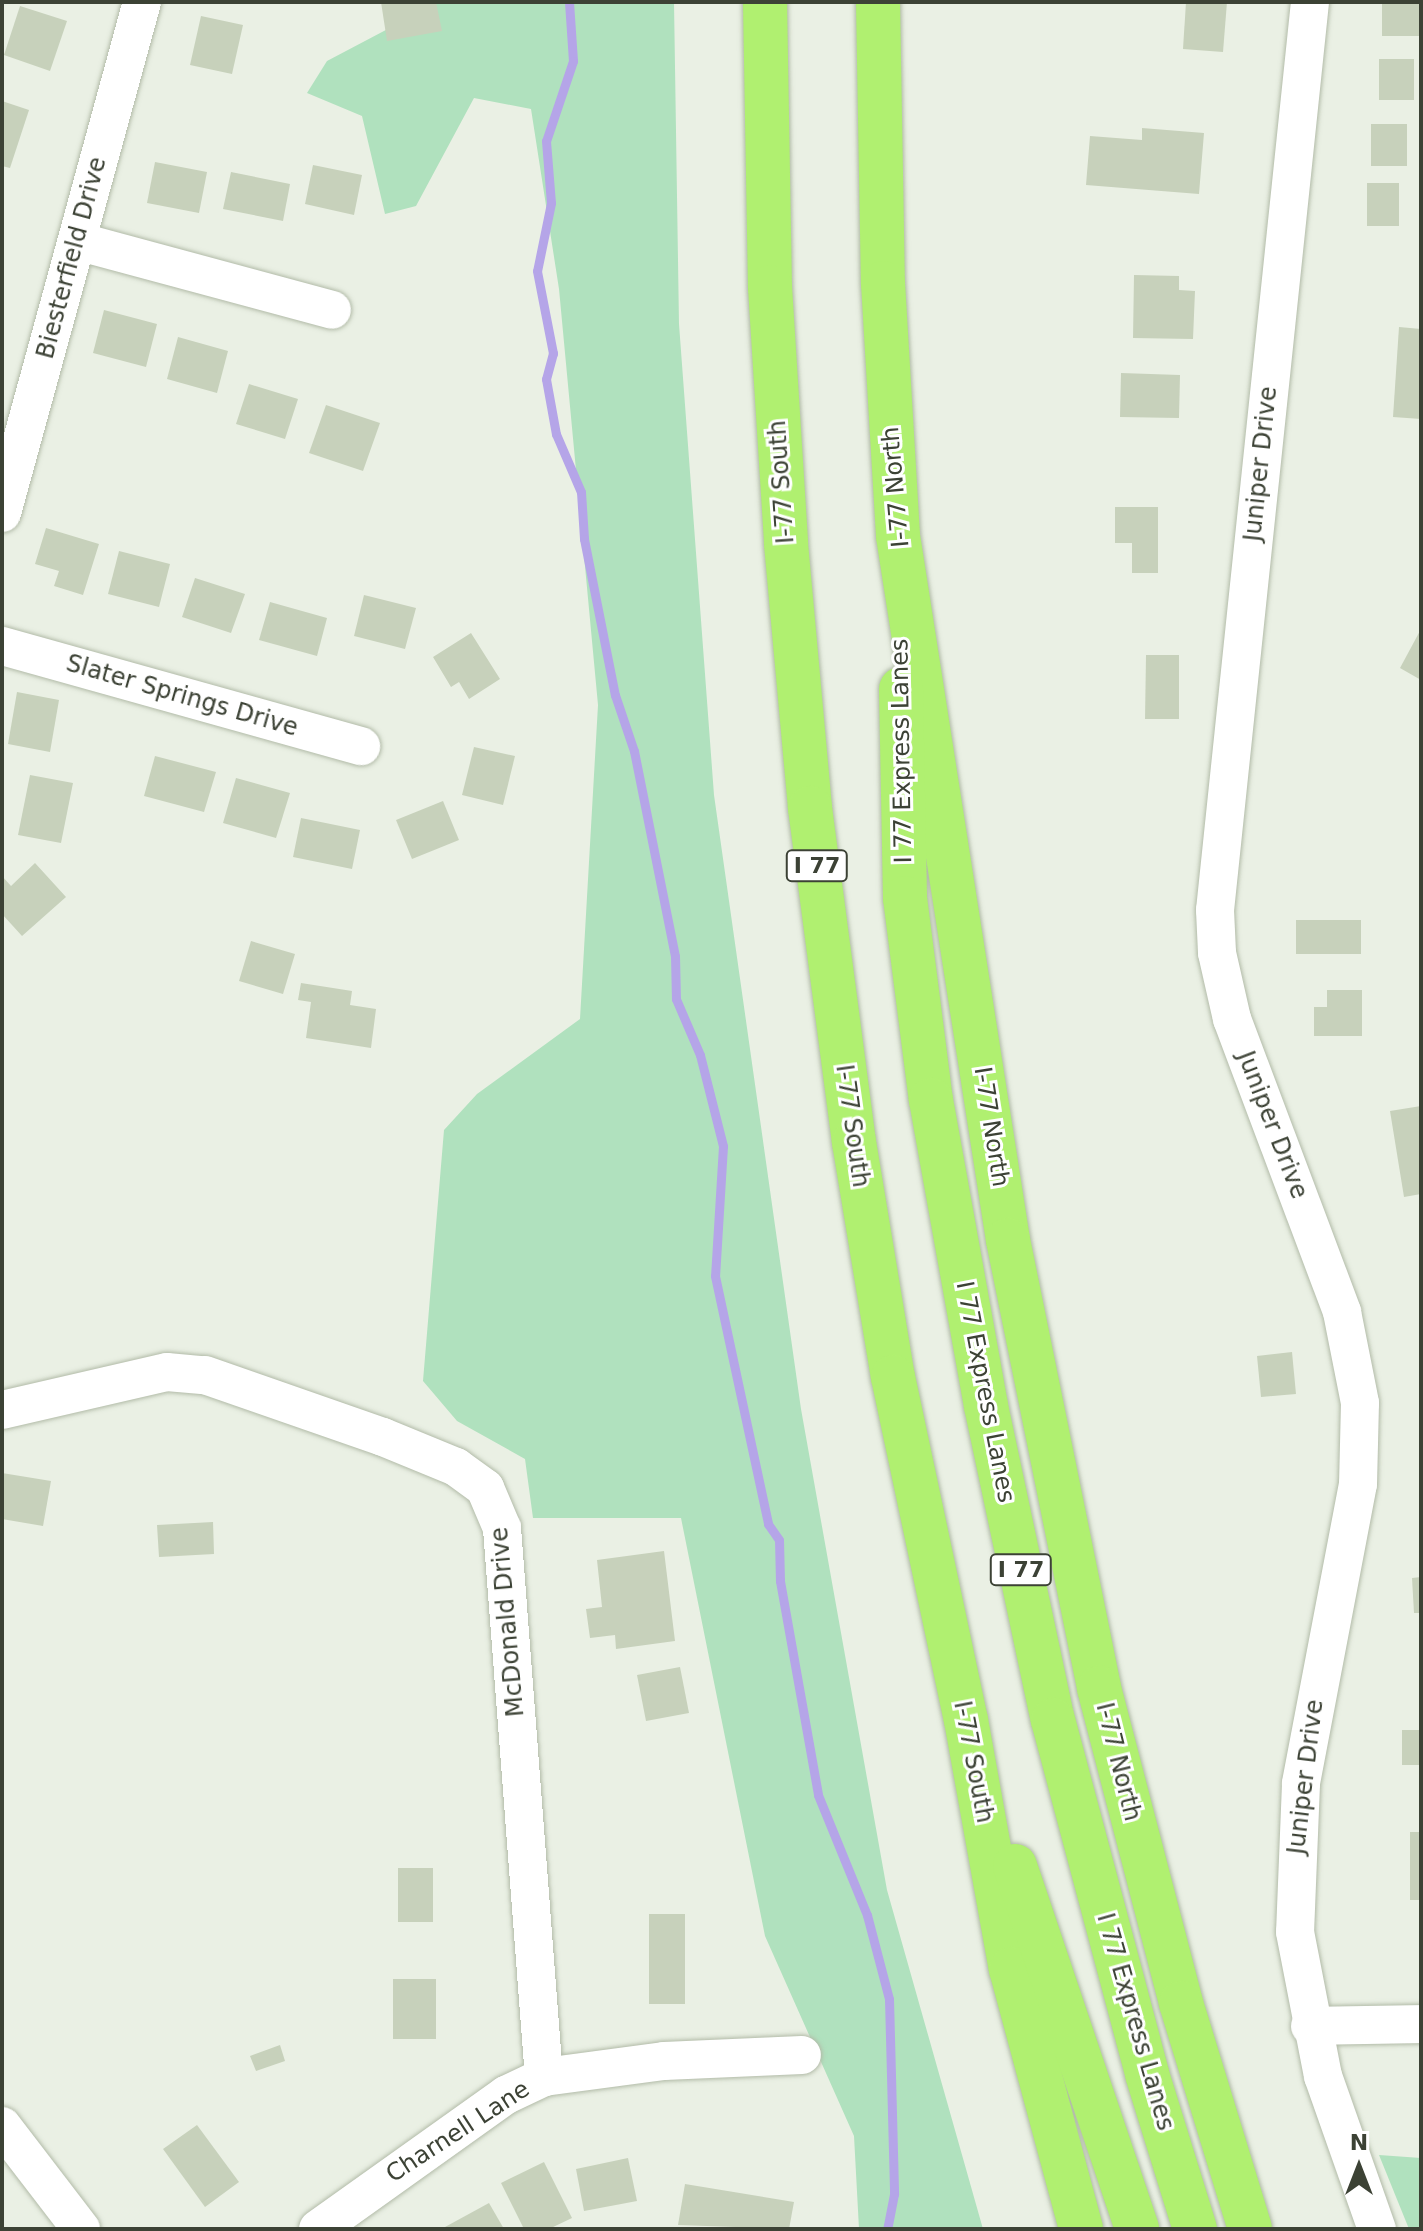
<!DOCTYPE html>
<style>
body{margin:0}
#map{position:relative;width:1423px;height:2231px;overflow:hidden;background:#eaf0e4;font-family:"DejaVu Sans",sans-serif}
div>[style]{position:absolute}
.green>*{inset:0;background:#b0e1be}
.stream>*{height:9px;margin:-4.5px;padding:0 4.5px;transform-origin:4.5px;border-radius:4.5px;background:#b5a5e8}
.building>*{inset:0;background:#c7d1bb}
.roads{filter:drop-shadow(0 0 2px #b2bba8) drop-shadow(0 0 2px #b2bba8)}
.minor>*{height:38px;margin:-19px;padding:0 19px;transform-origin:19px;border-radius:19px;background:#fff}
.highway>*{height:44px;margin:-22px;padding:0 22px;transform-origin:22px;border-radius:22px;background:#b0f070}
span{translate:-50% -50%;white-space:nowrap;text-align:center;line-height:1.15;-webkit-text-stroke:6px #fff;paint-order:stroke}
.shield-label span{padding:2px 6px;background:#fff;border:2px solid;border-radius:6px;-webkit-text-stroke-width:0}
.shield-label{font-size:22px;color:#3c4235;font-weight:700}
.street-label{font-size:24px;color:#3c4235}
.frame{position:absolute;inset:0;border:4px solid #3c4235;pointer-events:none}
.north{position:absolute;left:1319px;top:2127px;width:80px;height:80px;-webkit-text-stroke:6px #fff;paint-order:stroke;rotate:0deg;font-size:22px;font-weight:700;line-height:32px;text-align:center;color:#3c4235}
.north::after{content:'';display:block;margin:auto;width:28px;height:36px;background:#3c4235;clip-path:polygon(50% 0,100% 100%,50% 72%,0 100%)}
</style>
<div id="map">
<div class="green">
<div style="clip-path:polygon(439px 2px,674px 2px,679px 324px,714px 795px,801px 1409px,887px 1890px,983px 2229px,859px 2229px,854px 2136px,765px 1936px,681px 1518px,533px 1518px,525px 1459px,457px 1421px,423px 1381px,444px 1130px,477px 1094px,580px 1019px,598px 705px,559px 289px,531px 109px,474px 98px,416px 206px,385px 214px,362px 116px,307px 93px,327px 61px)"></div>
<div style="clip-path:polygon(1379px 2155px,1421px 2158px,1421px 2229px,1409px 2229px)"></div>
</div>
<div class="stream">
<div style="left:569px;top:2px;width:59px;rotate:86.1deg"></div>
<div style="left:573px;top:61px;width:84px;rotate:108.6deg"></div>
<div style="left:546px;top:141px;width:62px;rotate:85.4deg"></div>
<div style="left:551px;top:203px;width:69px;rotate:101.6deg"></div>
<div style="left:537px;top:271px;width:84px;rotate:79deg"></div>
<div style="left:553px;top:353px;width:27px;rotate:105deg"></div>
<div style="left:546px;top:379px;width:56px;rotate:79.7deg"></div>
<div style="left:556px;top:434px;width:63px;rotate:66.7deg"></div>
<div style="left:581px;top:492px;width:47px;rotate:86.3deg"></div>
<div style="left:584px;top:539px;width:159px;rotate:78.8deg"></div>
<div style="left:615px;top:695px;width:59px;rotate:71.3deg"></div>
<div style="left:634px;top:751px;width:209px;rotate:78.7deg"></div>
<div style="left:675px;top:956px;width:43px;rotate:88.7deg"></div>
<div style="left:676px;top:999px;width:61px;rotate:66.8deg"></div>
<div style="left:700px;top:1055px;width:94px;rotate:75.8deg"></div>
<div style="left:723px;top:1146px;width:130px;rotate:93.5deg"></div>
<div style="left:715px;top:1276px;width:254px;rotate:77.9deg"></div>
<div style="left:768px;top:1524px;width:19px;rotate:55deg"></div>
<div style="left:779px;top:1540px;width:41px;rotate:88.6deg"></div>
<div style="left:780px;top:1581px;width:217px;rotate:79.9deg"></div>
<div style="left:818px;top:1795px;width:130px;rotate:67.8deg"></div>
<div style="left:867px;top:1915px;width:87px;rotate:75.3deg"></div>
<div style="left:889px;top:1999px;width:195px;rotate:88.5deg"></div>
<div style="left:894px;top:2194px;width:36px;rotate:101deg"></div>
</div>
<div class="building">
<div style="clip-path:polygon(381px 2px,436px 2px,442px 31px,387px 41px)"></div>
<div style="clip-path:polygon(1186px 2px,1227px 2px,1223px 52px,1183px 49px)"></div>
<div style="clip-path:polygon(1382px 2px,1420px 2px,1420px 36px,1382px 36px)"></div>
<div style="clip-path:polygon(20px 6px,67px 21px,50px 71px,4px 55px)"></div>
<div style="clip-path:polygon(201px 16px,243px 25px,232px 74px,190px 65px)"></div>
<div style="clip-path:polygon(1379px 59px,1414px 59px,1414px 100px,1379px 100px)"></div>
<div style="clip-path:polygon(2px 101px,29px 110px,10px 168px,2px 166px)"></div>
<div style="clip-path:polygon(1371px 124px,1407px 124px,1407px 166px,1371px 166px)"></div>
<div style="clip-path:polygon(1142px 128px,1204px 133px,1199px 194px,1086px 185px,1090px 136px,1142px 140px)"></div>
<div style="clip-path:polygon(155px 162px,207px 172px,199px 213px,147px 203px)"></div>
<div style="clip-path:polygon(313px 165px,362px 175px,354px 215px,305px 204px)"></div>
<div style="clip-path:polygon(231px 172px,290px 184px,283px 221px,223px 209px)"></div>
<div style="clip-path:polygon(1367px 183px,1399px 183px,1399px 226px,1367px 226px)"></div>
<div style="clip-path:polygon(1134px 275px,1179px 276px,1179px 290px,1195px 291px,1193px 339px,1133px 338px)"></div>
<div style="clip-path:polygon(104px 310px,157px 324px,146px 367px,93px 353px)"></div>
<div style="clip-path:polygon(1399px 327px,1421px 329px,1421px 419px,1393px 417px)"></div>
<div style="clip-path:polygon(178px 337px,228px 351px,217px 393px,167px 379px)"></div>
<div style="clip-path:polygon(1121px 373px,1180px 375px,1179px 418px,1120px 417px)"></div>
<div style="clip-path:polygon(249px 384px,298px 399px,285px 439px,236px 424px)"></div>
<div style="clip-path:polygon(326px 405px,380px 423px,363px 471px,309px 453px)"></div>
<div style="clip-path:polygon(1115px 507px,1158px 507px,1158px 573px,1132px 573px,1132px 543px,1115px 543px)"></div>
<div style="clip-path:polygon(46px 528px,99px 544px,83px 595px,54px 586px,59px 571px,35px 564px)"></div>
<div style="clip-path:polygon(119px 551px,170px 564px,159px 607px,108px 594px)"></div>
<div style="clip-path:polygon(195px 578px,245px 594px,231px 633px,182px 617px)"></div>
<div style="clip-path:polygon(364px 595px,416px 608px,405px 649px,354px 636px)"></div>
<div style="clip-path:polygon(270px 602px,327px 618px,317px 656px,259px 640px)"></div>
<div style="clip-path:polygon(1421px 629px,1421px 680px,1400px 668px)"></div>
<div style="clip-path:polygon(471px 633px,500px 679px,469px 699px,459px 682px,451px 687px,433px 657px)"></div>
<div style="clip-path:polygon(1146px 655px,1179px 655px,1179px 719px,1145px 719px)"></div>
<div style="clip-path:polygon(17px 692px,59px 700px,50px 752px,8px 744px)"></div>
<div style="clip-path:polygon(474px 747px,515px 756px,503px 805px,462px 795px)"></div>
<div style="clip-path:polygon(155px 756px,216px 772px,204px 812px,144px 796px)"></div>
<div style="clip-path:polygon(30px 775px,73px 783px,61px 843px,18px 835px)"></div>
<div style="clip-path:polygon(236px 778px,290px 793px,276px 838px,223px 823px)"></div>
<div style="clip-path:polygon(443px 801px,459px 840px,412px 859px,396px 820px)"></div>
<div style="clip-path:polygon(301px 818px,360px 830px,352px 869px,293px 857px)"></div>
<div style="clip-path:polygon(35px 863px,66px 897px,22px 936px,2px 914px,2px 876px,11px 886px)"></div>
<div style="clip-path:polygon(1296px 920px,1361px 920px,1361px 954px,1296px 954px)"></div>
<div style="clip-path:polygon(251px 941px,295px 954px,283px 994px,239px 981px)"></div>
<div style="clip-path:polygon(301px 983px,352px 991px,350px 1005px,376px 1009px,371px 1048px,306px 1038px,311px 1002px,298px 1000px)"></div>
<div style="clip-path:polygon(1327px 990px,1362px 990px,1362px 1036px,1314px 1036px,1314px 1007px,1327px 1007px)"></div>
<div style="clip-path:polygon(1421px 1106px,1421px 1194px,1404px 1197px,1390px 1111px)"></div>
<div style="clip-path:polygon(1292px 1352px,1296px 1394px,1261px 1397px,1257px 1356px)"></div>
<div style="clip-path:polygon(2px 1473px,51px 1481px,43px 1526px,2px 1519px)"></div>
<div style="clip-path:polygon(213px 1522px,214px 1554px,159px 1557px,157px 1525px)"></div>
<div style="clip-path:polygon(664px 1551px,675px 1641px,616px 1649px,615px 1635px,590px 1638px,586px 1609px,602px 1607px,597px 1560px)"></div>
<div style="clip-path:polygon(1421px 1577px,1421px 1613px,1414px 1613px,1412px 1578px)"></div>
<div style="clip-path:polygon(680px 1667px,689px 1713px,646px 1721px,637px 1675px)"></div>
<div style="clip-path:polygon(1402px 1730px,1421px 1730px,1421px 1765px,1402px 1765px)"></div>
<div style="clip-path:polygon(1410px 1832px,1421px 1832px,1421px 1900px,1410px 1900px)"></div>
<div style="clip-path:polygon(398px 1868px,433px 1868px,433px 1922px,398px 1922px)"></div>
<div style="clip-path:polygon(649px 1914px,685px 1914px,685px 2004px,649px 2004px)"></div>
<div style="clip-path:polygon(393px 1979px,436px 1979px,436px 2039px,393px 2039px)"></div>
<div style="clip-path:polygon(280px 2045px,285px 2061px,256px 2071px,250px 2056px)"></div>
<div style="clip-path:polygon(197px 2125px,239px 2182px,205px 2207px,163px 2149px)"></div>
<div style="clip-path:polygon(628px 2158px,637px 2201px,584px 2211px,576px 2169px)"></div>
<div style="clip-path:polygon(544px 2162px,572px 2218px,549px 2229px,524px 2229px,501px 2183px)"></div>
<div style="clip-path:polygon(685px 2184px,794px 2202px,789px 2229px,678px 2225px)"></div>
<div style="clip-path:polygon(489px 2203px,504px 2229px,446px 2229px,445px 2227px)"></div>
</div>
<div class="roads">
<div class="minor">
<div style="left:1310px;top:2px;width:913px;rotate:95.97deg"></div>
<div style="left:1215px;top:910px;width:43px;rotate:87.3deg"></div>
<div style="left:1217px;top:953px;width:68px;rotate:77.2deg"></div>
<div style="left:1232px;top:1019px;width:313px;rotate:69.4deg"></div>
<div style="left:1342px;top:1312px;width:93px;rotate:78.8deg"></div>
<div style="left:1360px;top:1403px;width:81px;rotate:91.4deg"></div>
<div style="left:1358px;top:1484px;width:305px;rotate:100.8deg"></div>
<div style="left:1301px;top:1784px;width:148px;rotate:92.3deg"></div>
<div style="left:1295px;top:1932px;width:147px;rotate:79deg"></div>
<div style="left:1323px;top:2076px;width:162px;rotate:70.6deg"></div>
<div style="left:77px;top:241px;width:264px;rotate:15.1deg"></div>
<div style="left:2px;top:513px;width:530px;rotate:-74.68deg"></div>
<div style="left:2px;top:646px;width:373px;rotate:15.6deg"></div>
<div style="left:2px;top:1410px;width:169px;rotate:-13deg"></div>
<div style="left:167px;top:1372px;width:38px;rotate:5deg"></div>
<div style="left:205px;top:1375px;width:188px;rotate:19.2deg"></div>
<div style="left:383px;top:1437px;width:79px;rotate:22.3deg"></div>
<div style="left:456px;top:1467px;width:36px;rotate:36deg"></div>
<div style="left:485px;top:1488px;width:43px;rotate:67deg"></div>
<div style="left:502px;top:1528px;width:551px;rotate:85.63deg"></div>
<div style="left:1310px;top:2026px;width:111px;rotate:-1deg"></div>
<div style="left:2px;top:2126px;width:130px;rotate:52.5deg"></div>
<div style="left:318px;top:2229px;width:231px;rotate:-35.5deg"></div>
<div style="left:506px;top:2095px;width:42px;rotate:-25.3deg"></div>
<div style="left:544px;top:2077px;width:121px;rotate:-7.6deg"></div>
<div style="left:664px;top:2061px;width:138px;rotate:-2.5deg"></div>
</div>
<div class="highway">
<div style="left:765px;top:2px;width:285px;rotate:89deg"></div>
<div style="left:770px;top:287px;width:257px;rotate:86.4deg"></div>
<div style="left:786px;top:544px;width:265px;rotate:84.8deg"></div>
<div style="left:810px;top:808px;width:337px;rotate:82.5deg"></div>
<div style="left:854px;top:1142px;width:238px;rotate:80.6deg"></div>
<div style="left:893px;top:1377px;width:351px;rotate:78deg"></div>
<div style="left:966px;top:1720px;width:253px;rotate:79.8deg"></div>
<div style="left:1011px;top:1969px;width:269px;rotate:74.9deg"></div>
<div style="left:878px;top:2px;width:281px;rotate:89deg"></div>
<div style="left:883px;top:283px;width:253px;rotate:86.6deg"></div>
<div style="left:898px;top:536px;width:713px;rotate:81.12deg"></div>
<div style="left:1008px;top:1240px;width:457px;rotate:78.5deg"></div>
<div style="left:1099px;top:1688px;width:325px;rotate:75.4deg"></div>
<div style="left:1181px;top:2003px;width:236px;rotate:73deg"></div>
<div style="left:901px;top:689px;width:209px;rotate:88.9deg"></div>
<div style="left:905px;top:898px;width:204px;rotate:82.7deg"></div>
<div style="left:931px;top:1100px;width:311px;rotate:79.8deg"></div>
<div style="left:986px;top:1406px;width:321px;rotate:78deg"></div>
<div style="left:1053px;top:1720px;width:366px;rotate:75.1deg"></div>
<div style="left:1147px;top:2074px;width:162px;rotate:72.8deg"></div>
<div style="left:1015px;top:1866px;width:383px;rotate:71.4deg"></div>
</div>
</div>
<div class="shield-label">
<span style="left:817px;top:866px">I 77</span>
<span style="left:1021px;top:1570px">I 77</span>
</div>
<div class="street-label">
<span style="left:72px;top:258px;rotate:-75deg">Biesterfield Drive</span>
<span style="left:1261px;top:464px;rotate:-84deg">Juniper Drive</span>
<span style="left:782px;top:482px;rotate:-94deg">I-77 South</span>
<span style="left:896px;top:487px;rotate:-95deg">I-77 North</span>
<span style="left:182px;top:696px;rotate:16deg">Slater Springs Drive</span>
<span style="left:902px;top:751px;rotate:-91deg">I 77 Express Lanes</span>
<span style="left:1272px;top:1125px;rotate:69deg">Juniper Drive</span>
<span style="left:852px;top:1126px;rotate:82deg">I-77 South</span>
<span style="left:991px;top:1127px;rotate:81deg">I-77 North</span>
<span style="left:985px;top:1392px;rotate:79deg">I 77 Express Lanes</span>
<span style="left:508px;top:1622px;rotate:-95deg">McDonald Drive</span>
<span style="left:973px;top:1762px;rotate:79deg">I-77 South</span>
<span style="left:1118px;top:1762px;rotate:76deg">I-77 North</span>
<span style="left:1306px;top:1777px;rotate:-83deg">Juniper Drive</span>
<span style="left:1135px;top:2022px;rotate:74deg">I 77 Express Lanes</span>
<span style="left:458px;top:2132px;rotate:-33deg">Charnell Lane</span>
</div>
<div class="frame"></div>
<div class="north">N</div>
</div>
